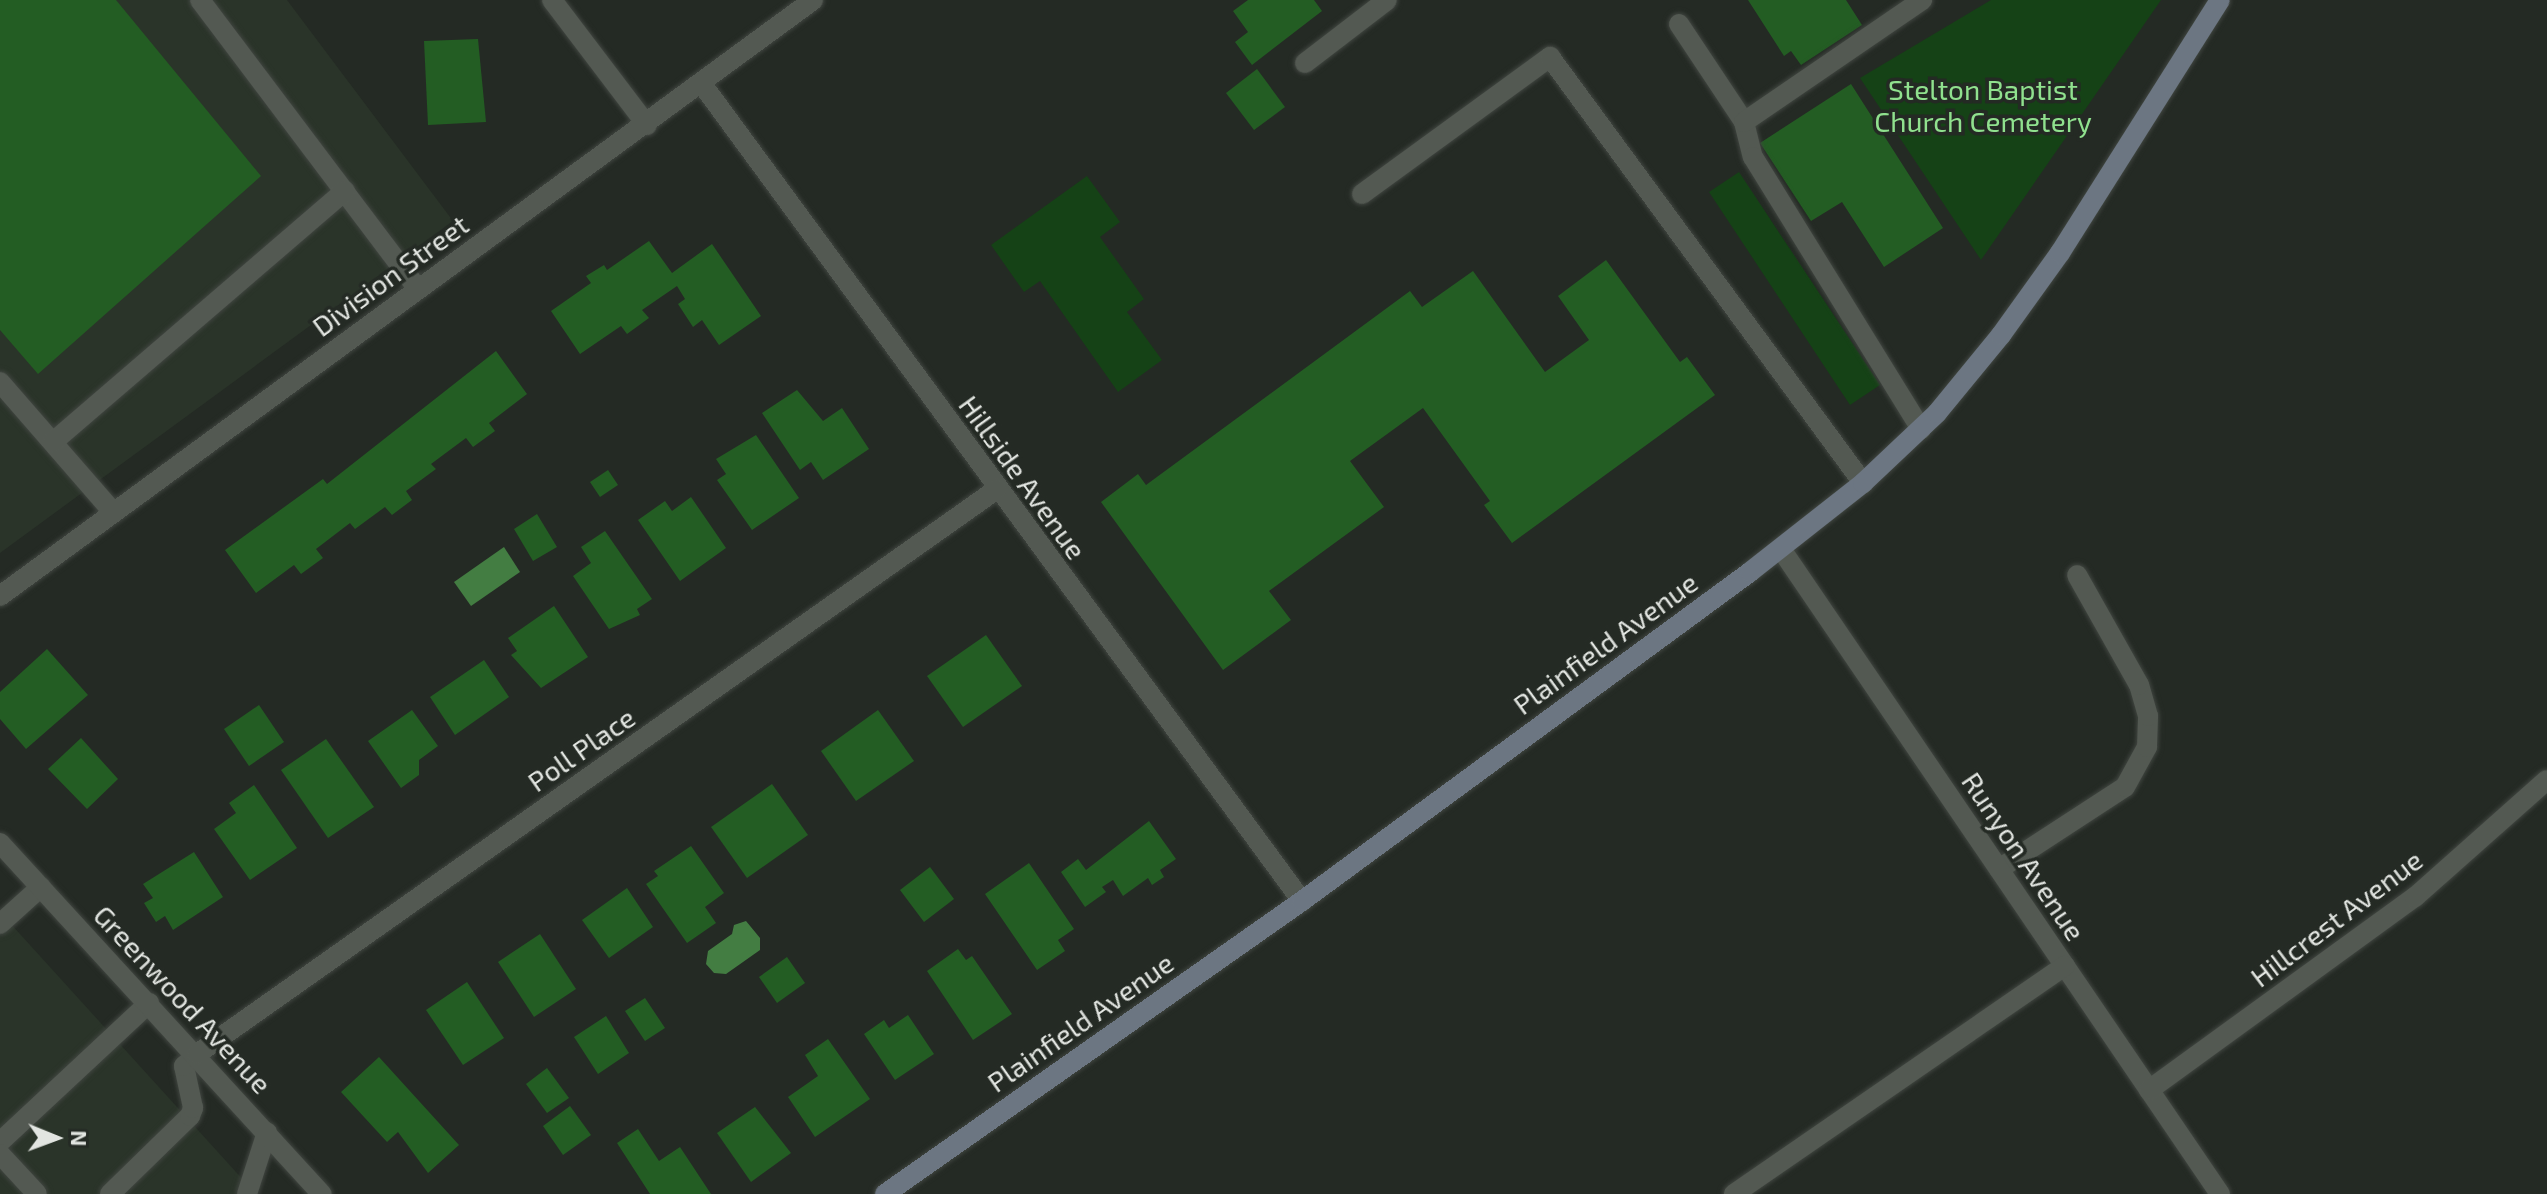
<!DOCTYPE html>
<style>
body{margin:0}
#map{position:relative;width:2547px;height:1194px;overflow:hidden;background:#242a24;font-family:"Exo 2",sans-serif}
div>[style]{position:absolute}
.built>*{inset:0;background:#2a3429}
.green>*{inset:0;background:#154216}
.water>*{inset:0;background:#437d42}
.building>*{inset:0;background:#235d23}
.roads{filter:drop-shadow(0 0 2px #404540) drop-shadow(0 0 2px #404540)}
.lane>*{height:20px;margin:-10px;padding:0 10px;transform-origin:10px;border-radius:10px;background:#535952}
.street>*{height:20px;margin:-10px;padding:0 10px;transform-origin:10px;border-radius:10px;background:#535952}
.secondary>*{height:20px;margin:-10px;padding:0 10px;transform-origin:10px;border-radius:10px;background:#6c7682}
span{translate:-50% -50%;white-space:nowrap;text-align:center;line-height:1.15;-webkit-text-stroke:7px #242a24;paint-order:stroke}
.park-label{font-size:28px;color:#90e18e}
.street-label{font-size:28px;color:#e2e5e1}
.north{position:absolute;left:16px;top:1098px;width:80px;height:80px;-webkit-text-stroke:6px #242a24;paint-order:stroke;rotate:91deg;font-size:22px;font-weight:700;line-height:32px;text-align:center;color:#e2e5e1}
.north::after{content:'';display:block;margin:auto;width:28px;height:36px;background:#e2e5e1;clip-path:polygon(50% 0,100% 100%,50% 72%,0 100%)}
</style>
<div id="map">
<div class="built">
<div style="clip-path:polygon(0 0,287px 0,453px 221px,0 553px)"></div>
<div style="clip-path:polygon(0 912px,256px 1194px,0 1194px)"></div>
</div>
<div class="green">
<div style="clip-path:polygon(1991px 0,2161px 0,1981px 260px,1860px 78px)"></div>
<div style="clip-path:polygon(1739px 172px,1880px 385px,1850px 405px,1709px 192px)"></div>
<div style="clip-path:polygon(1087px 176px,1120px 222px,1100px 237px,1144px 299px,1127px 312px,1162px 360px,1118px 392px,1040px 281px,1024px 292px,991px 245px)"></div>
</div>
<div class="water">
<div style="clip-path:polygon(504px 547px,520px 572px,471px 606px,454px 582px)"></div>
<div style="clip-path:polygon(746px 921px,760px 938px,760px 950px,726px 974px,714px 973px,706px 964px,708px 951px,732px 934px,734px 925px)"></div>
</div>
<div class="building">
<div style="clip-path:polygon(0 0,116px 0,261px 176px,38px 374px,0 330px)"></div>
<div style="clip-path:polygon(1248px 0,1314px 0,1322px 11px,1252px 65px,1235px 42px,1248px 32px,1233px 11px)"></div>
<div style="clip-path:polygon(1748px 0,1846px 0,1862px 25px,1801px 65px,1791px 51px,1784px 56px)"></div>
<div style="clip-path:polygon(478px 39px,486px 122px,428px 125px,424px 41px)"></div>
<div style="clip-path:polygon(1257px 69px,1285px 107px,1254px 130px,1226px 93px)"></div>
<div style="clip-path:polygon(1851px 84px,1943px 228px,1884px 267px,1842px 202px,1811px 221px,1760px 143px)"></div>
<div style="clip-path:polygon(649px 241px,672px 273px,712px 244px,761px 316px,719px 345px,702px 320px,693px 327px,678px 304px,685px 299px,677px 286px,642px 310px,649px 318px,627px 334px,621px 326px,580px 354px,551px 311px,591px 283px,586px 276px,604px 265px,607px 270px)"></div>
<div style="clip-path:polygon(1606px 260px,1680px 362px,1687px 357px,1715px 395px,1512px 543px,1484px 505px,1490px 501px,1423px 408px,1350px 461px,1384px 507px,1269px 591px,1291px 620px,1223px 670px,1101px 502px,1138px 474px,1146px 485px,1410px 291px,1422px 307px,1473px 271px,1545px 372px,1589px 340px,1558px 296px)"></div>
<div style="clip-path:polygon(496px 351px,527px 394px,489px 423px,495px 431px,473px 447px,466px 438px,431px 464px,436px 469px,406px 491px,412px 500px,392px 515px,385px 507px,355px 529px,350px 523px,316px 549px,323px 558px,301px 574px,294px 565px,256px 593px,225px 550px,323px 479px,327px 484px)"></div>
<div style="clip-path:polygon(797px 390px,823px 421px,842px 408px,869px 449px,823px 480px,811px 462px,800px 470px,762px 413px)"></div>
<div style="clip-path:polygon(756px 435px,799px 498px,752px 530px,717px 480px,726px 474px,716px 459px)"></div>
<div style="clip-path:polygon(608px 470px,618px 485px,600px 497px,590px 482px)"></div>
<div style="clip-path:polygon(691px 497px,726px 548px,680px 581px,638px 520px,665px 501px,672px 511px)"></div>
<div style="clip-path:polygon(537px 514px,557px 547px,533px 561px,514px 529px)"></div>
<div style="clip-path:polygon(605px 531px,652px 599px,637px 609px,640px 615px,609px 629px,573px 576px,591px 563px,581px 547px)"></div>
<div style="clip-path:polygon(554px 606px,588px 657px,541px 688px,511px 655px,517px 651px,508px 638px)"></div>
<div style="clip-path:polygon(986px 635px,1022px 686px,963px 727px,927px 676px)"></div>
<div style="clip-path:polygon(47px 649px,88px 695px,26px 749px,0 719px,0 692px)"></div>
<div style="clip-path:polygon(484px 660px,509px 697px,455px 735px,430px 697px)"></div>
<div style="clip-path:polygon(259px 705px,284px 742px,249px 766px,224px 729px)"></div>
<div style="clip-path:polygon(412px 710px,438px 746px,419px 760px,419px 775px,401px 788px,368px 741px)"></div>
<div style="clip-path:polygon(878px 710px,914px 761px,856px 801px,821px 751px)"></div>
<div style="clip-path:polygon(81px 738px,118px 779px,87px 809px,48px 769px)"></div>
<div style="clip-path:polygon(326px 739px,374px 807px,328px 838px,281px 770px)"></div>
<div style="clip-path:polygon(772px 784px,808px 835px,747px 878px,711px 827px)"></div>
<div style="clip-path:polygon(254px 785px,297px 848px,250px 880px,214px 829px,236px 813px,229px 803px)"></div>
<div style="clip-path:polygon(1149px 821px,1176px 859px,1160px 870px,1164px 877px,1152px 885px,1148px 878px,1123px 896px,1113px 880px,1102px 887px,1106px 892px,1085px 907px,1061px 872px,1078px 859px,1086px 870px)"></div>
<div style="clip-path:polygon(691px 846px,724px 893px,705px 907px,716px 923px,687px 943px,646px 884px,658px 876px,654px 871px)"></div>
<div style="clip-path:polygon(194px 852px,223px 897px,173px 930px,165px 916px,156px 922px,144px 903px,153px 898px,143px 884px)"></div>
<div style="clip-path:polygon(1029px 863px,1074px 929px,1058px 940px,1065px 951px,1037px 970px,985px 894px)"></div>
<div style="clip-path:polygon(930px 867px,954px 899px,924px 922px,900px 890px)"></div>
<div style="clip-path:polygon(627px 888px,653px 927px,609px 958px,582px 920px)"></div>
<div style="clip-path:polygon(540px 934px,576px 989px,534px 1017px,498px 962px)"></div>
<div style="clip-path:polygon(958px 949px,966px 960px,972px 956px,1012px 1014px,973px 1040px,927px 971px)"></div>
<div style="clip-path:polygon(787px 957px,805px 983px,777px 1003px,759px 977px)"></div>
<div style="clip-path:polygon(467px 982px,504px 1038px,463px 1065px,426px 1010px)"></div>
<div style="clip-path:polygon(645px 998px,665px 1028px,645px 1041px,625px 1011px)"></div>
<div style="clip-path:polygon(908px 1015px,934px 1054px,895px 1080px,864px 1034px,884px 1020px,889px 1028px)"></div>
<div style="clip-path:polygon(606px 1016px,629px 1053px,598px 1074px,574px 1037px)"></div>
<div style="clip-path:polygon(828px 1039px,870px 1099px,815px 1137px,788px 1097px,818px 1076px,805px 1055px)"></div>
<div style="clip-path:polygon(379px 1057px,459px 1145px,428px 1173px,398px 1132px,387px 1142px,341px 1092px)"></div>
<div style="clip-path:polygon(547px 1068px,569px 1098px,547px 1113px,526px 1084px)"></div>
<div style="clip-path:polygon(570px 1106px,591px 1135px,563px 1155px,543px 1126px)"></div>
<div style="clip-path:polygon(755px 1107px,791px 1153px,751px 1182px,717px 1133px)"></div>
<div style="clip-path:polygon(638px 1129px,659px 1161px,680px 1147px,711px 1194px,650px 1194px,617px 1143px)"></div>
</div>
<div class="roads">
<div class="lane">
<div style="left:200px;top:0;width:362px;rotate:53deg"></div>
<div style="left:1679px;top:24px;width:118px;rotate:56.4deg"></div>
<div style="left:1744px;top:122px;width:36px;rotate:76deg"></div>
<div style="left:1753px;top:157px;width:320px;rotate:58.3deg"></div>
<div style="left:1305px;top:63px;width:103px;rotate:-37.5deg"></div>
<div style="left:1744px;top:122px;width:216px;rotate:-34.4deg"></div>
<div style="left:1362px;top:194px;width:233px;rotate:-36.1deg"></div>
<div style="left:1550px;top:57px;width:529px;rotate:53.69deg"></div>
<div style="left:0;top:382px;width:172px;rotate:49deg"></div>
<div style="left:53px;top:442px;width:385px;rotate:-40.7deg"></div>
<div style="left:1999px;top:869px;width:150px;rotate:-33.1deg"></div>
<div style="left:2125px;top:787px;width:46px;rotate:-61.2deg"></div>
<div style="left:2147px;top:747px;width:31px;rotate:-88deg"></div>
<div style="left:2148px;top:716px;width:32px;rotate:-106deg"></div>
<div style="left:2139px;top:685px;width:126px;rotate:-119.4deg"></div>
<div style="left:0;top:924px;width:55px;rotate:-42.1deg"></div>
<div style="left:0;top:1142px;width:204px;rotate:-43deg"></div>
<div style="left:0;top:1154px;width:54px;rotate:47.2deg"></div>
<div style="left:110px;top:1194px;width:112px;rotate:-44.3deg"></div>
<div style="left:190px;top:1116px;width:9px;rotate:-69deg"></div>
<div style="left:193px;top:1108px;width:43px;rotate:-102.1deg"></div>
<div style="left:184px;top:1066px;width:18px;rotate:-43deg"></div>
<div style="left:247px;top:1194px;width:65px;rotate:-72.1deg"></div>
</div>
<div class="street">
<div style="left:552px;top:0;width:157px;rotate:52.8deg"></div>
<div style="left:702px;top:84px;width:1014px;rotate:53.71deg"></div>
<div style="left:1781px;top:549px;width:780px;rotate:55.76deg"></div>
<div style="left:0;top:596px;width:1008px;rotate:-36.24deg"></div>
<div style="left:0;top:843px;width:476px;rotate:47.5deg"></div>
<div style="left:197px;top:1054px;width:979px;rotate:-35.23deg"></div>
<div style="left:2149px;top:1090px;width:329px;rotate:-36deg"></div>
<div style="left:2415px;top:897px;width:176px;rotate:-41.6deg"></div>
<div style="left:1734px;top:1194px;width:402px;rotate:-34.6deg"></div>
</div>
<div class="secondary">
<div style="left:885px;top:1194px;width:510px;rotate:-35.09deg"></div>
<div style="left:1302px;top:901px;width:556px;rotate:-36.29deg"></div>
<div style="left:1750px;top:572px;width:144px;rotate:-38.2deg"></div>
<div style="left:1863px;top:483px;width:102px;rotate:-43.4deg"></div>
<div style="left:1937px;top:413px;width:101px;rotate:-50.6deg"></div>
<div style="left:2001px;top:335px;width:101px;rotate:-54.3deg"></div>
<div style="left:2060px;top:253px;width:299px;rotate:-57.7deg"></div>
</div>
</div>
<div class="park-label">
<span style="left:1983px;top:105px">Stelton Baptist<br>Church Cemetery</span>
</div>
<div class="street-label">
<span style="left:390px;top:275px;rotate:-36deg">Division Street</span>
<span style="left:1023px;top:477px;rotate:54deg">Hillside Avenue</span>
<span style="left:1605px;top:643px;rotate:-36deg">Plainfield Avenue</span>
<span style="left:581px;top:749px;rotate:-35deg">Poll Place</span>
<span style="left:2024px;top:856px;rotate:56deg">Runyon Avenue</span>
<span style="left:2336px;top:918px;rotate:-37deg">Hillcrest Avenue</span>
<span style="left:183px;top:999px;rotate:47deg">Greenwood Avenue</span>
<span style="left:1080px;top:1022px;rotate:-35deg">Plainfield Avenue</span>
</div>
<div class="north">N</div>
</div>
